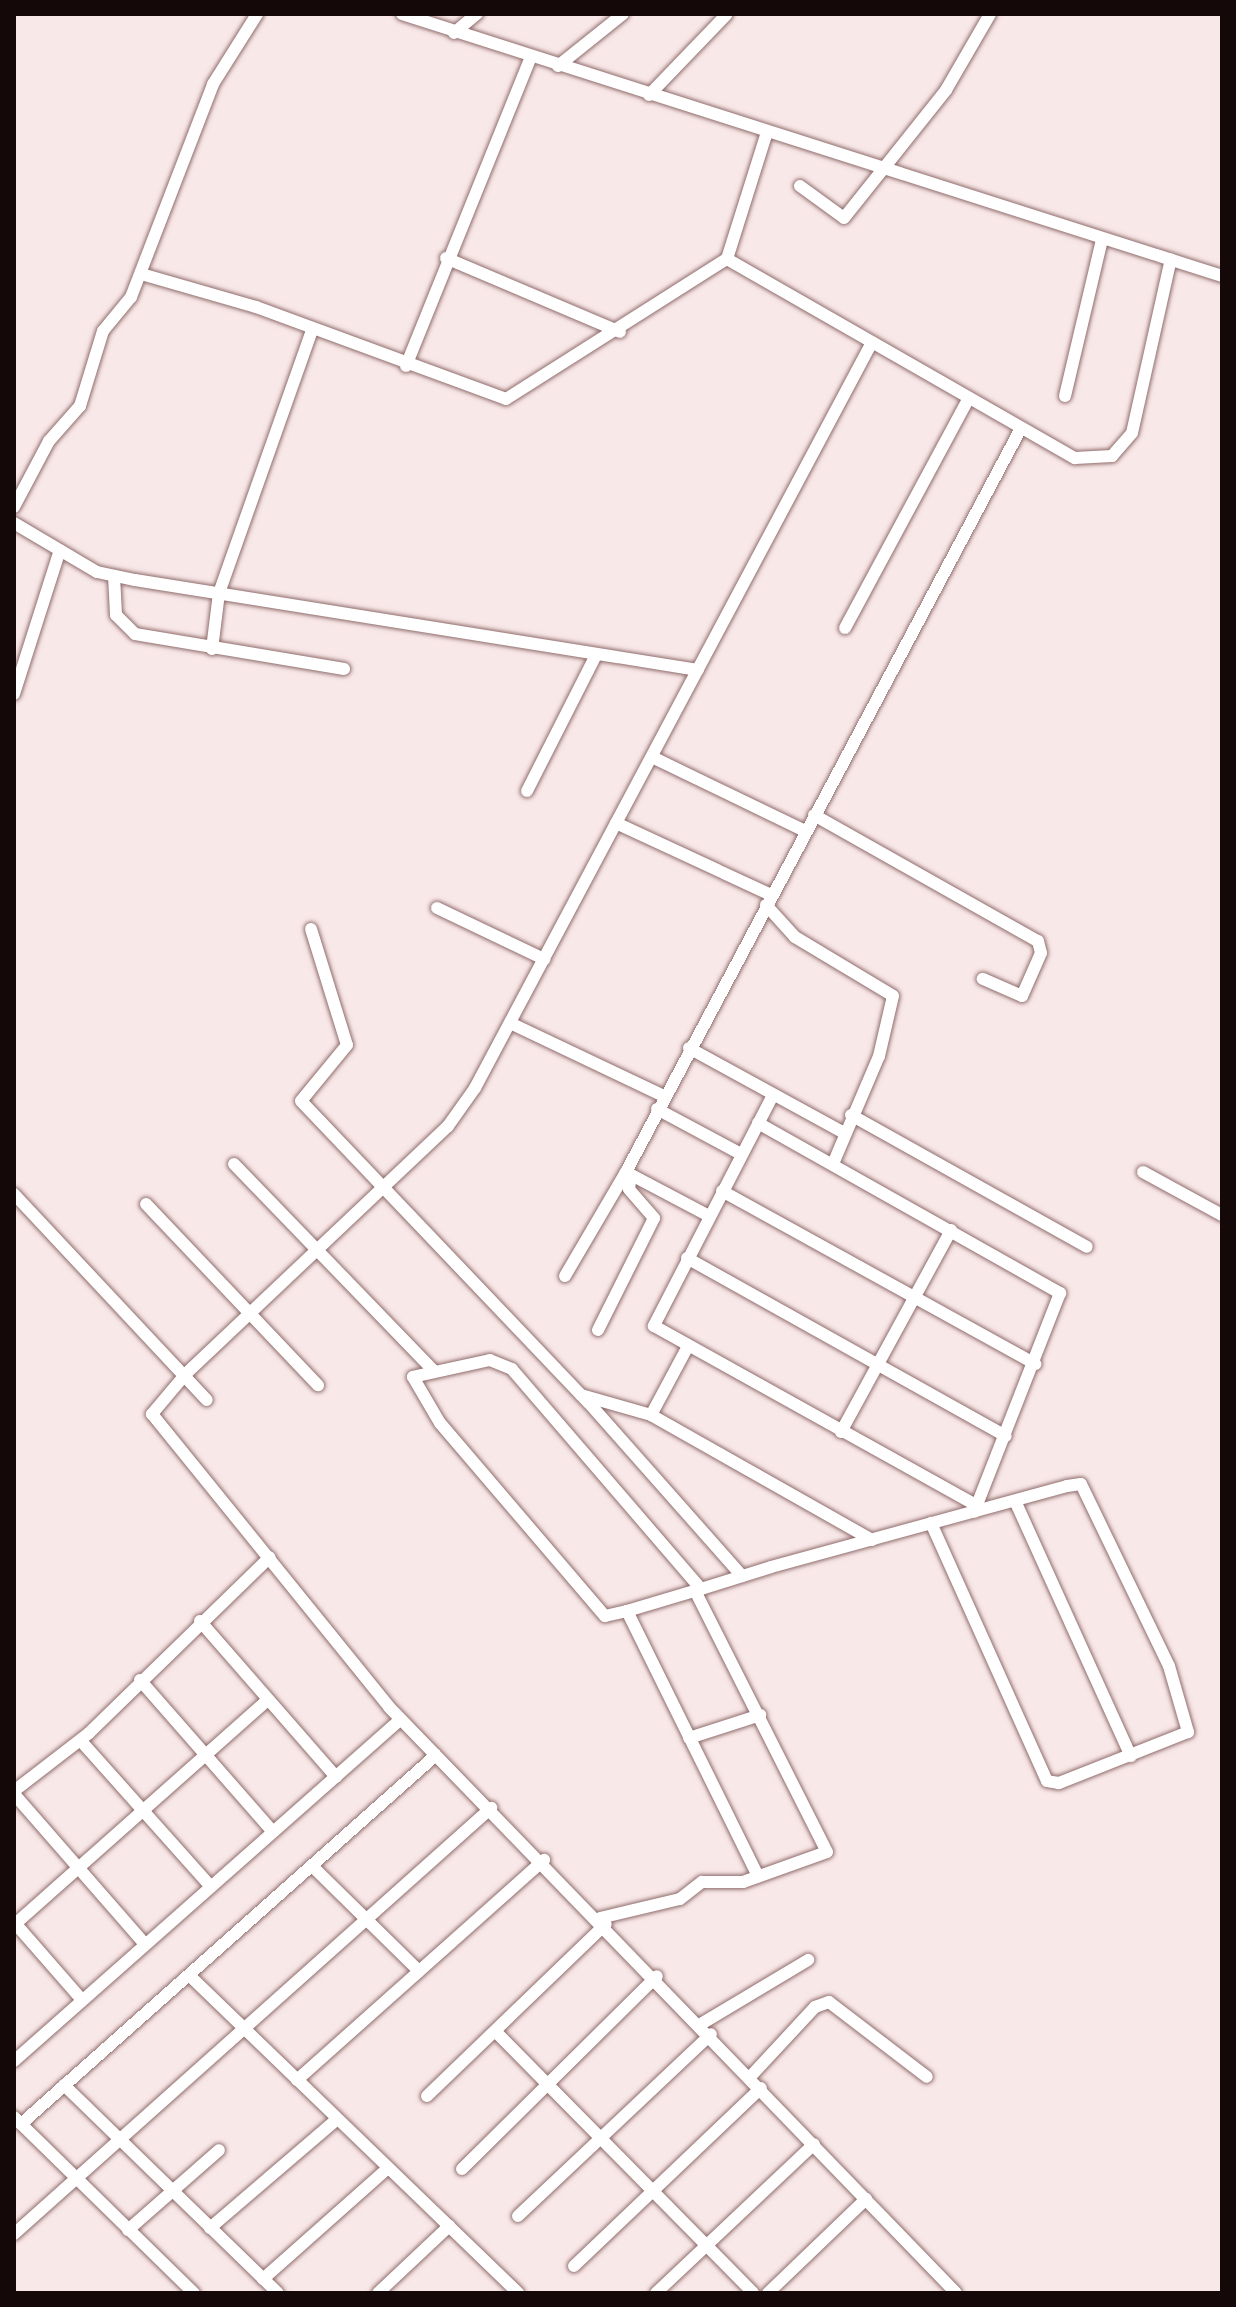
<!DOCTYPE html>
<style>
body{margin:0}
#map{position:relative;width:1236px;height:2307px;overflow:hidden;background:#f9e8e8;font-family:"DejaVu Sans",sans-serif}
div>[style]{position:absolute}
.roads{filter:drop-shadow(0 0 2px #906c6c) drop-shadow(0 0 2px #906c6c)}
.minor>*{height:12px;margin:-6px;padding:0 6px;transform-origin:6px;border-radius:6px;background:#fff}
span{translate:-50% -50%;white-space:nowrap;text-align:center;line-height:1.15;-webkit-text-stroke:7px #f9e8e8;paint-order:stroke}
.frame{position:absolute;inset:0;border:16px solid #150809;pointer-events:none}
</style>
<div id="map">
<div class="roads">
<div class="minor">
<div style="left:402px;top:14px;width:861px;rotate:17.72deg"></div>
<div style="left:454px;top:33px;width:30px;rotate:-40deg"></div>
<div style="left:558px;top:66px;width:83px;rotate:-38.7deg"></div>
<div style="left:649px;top:95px;width:112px;rotate:-46.1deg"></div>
<div style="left:767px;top:132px;width:133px;rotate:107.5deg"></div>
<div style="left:727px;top:259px;width:401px;rotate:29.8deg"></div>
<div style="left:1075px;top:458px;width:37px;rotate:-3deg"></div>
<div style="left:1112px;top:456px;width:30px;rotate:-49deg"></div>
<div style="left:1132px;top:433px;width:178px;rotate:-77.4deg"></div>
<div style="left:800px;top:186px;width:54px;rotate:36deg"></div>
<div style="left:844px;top:218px;width:164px;rotate:-51.4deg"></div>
<div style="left:946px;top:90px;width:88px;rotate:-59.9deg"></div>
<div style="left:446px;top:258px;width:189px;rotate:23deg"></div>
<div style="left:141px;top:274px;width:120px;rotate:16deg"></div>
<div style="left:256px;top:307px;width:266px;rotate:20.2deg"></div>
<div style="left:506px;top:399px;width:262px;rotate:-32.4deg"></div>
<div style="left:870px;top:346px;width:841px;rotate:118.03deg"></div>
<div style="left:475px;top:1088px;width:47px;rotate:125.4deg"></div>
<div style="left:448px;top:1126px;width:364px;rotate:136.6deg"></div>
<div style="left:184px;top:1376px;width:50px;rotate:130.1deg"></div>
<div style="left:152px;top:1414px;width:377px;rotate:51deg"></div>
<div style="left:389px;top:1707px;width:815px;rotate:45.94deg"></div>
<div style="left:406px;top:366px;width:333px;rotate:-68deg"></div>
<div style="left:1065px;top:396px;width:161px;rotate:-76.7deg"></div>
<div style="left:14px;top:507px;width:75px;rotate:-62.1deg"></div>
<div style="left:49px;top:441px;width:47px;rotate:-48.5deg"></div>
<div style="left:80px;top:406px;width:78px;rotate:-73deg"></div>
<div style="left:103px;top:331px;width:44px;rotate:-50.5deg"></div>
<div style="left:131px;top:297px;width:228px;rotate:-68.9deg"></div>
<div style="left:213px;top:84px;width:83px;rotate:-57.8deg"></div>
<div style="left:14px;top:523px;width:96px;rotate:30.6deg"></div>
<div style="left:97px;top:572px;width:39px;rotate:12deg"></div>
<div style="left:135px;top:580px;width:570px;rotate:9.08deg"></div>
<div style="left:114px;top:576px;width:39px;rotate:87deg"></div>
<div style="left:116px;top:615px;width:27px;rotate:45deg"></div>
<div style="left:135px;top:634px;width:212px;rotate:9.5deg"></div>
<div style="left:845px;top:628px;width:258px;rotate:-61.7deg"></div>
<div style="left:212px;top:649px;width:56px;rotate:-82.9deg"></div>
<div style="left:219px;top:593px;width:279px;rotate:-70.5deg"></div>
<div style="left:14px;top:694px;width:151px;rotate:-72.3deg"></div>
<div style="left:652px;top:757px;width:170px;rotate:25.8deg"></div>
<div style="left:527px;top:791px;width:153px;rotate:-63.1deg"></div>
<div style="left:814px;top:815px;width:257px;rotate:29.4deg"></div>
<div style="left:1038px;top:941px;width:12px;rotate:76deg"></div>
<div style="left:1041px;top:953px;width:47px;rotate:113.8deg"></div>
<div style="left:1022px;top:996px;width:43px;rotate:-156.4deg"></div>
<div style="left:616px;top:823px;width:171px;rotate:24.9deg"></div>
<div style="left:766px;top:905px;width:43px;rotate:47.8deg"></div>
<div style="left:795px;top:937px;width:114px;rotate:31deg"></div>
<div style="left:893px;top:996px;width:62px;rotate:103.1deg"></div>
<div style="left:879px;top:1056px;width:117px;rotate:113.1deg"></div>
<div style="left:437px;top:908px;width:119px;rotate:25.5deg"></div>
<div style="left:311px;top:929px;width:121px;rotate:72.8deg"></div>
<div style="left:347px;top:1045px;width:72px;rotate:129.4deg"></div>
<div style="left:301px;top:1101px;width:417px;rotate:46.4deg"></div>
<div style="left:589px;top:1403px;width:231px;rotate:48.5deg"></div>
<div style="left:510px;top:1023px;width:170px;rotate:25.4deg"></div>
<div style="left:689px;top:1048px;width:177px;rotate:28.7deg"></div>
<div style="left:773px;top:1095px;width:260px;rotate:117.3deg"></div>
<div style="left:654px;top:1326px;width:370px;rotate:29.1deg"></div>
<div style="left:657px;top:1109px;width:95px;rotate:28.2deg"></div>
<div style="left:851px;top:1115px;width:270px;rotate:29.2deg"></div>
<div style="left:758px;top:1123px;width:347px;rotate:29.4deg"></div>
<div style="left:1060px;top:1293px;width:235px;rotate:111.4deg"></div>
<div style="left:234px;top:1164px;width:288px;rotate:46deg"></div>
<div style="left:1143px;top:1172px;width:90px;rotate:28.6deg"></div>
<div style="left:722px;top:1191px;width:358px;rotate:28.9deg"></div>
<div style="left:14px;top:1194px;width:282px;rotate:46.9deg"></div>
<div style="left:146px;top:1204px;width:250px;rotate:46.5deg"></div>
<div style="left:709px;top:1216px;width:94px;rotate:-152.1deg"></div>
<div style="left:626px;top:1172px;width:840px;rotate:-62.03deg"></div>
<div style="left:687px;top:1258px;width:365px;rotate:29.2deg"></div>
<div style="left:565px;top:1276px;width:121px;rotate:-59.6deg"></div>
<div style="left:598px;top:1330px;width:125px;rotate:-63.4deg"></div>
<div style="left:654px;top:1218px;width:38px;rotate:-131deg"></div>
<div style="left:629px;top:1189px;width:14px;rotate:-82deg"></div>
<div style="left:687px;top:1348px;width:76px;rotate:118.2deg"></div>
<div style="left:651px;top:1415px;width:254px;rotate:29.5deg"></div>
<div style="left:581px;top:1395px;width:73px;rotate:15.9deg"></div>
<div style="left:841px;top:1432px;width:230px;rotate:-61.4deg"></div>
<div style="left:1016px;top:1503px;width:278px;rotate:65.6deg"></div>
<div style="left:701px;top:1589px;width:290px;rotate:-130.7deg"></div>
<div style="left:512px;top:1369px;width:24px;rotate:-158deg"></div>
<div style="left:490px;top:1360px;width:79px;rotate:167.6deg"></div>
<div style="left:413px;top:1377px;width:53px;rotate:59.6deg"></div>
<div style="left:440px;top:1423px;width:254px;rotate:49.5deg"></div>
<div style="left:605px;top:1616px;width:23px;rotate:-13deg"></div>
<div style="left:627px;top:1611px;width:77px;rotate:-16.6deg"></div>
<div style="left:701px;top:1589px;width:73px;rotate:-17.4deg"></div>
<div style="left:771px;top:1567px;width:307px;rotate:-15.3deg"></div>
<div style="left:1067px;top:1486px;width:14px;rotate:-8deg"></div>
<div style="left:1081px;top:1484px;width:202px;rotate:64.2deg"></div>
<div style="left:1169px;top:1666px;width:69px;rotate:73.9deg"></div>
<div style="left:1188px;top:1732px;width:139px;rotate:158.4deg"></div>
<div style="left:1059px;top:1783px;width:12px;rotate:-171deg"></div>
<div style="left:1047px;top:1781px;width:283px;rotate:-114.2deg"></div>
<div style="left:627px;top:1611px;width:296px;rotate:63.7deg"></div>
<div style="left:200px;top:1621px;width:207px;rotate:48.9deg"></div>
<div style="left:140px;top:1680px;width:201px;rotate:48.8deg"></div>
<div style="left:689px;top:1738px;width:75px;rotate:-17.9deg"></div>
<div style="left:81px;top:1741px;width:194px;rotate:48.3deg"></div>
<div style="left:14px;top:1791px;width:95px;rotate:-37.7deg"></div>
<div style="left:89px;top:1733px;width:252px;rotate:-44.2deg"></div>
<div style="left:14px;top:1794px;width:198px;rotate:48.9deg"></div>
<div style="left:312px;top:1866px;width:150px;rotate:44.5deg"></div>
<div style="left:600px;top:1918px;width:82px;rotate:-13.4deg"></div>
<div style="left:680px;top:1899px;width:28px;rotate:-38deg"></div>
<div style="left:702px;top:1882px;width:41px"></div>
<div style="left:743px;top:1882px;width:89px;rotate:-19.7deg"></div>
<div style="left:827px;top:1852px;width:292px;rotate:-116.8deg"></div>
<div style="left:14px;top:1922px;width:103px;rotate:48.9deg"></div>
<div style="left:14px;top:1925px;width:339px;rotate:-41.6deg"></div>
<div style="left:191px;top:1977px;width:455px;rotate:44deg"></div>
<div style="left:701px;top:2024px;width:125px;rotate:-30.9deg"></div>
<div style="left:496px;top:2032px;width:366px;rotate:45.4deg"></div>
<div style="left:14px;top:2061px;width:516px;rotate:-41.47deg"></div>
<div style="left:750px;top:2077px;width:96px;rotate:-47.1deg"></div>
<div style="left:815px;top:2007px;width:15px;rotate:-20deg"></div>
<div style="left:829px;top:2002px;width:123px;rotate:37.4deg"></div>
<div style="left:297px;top:2080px;width:331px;rotate:-41.7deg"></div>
<div style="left:64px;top:2085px;width:298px;rotate:44.2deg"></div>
<div style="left:427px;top:2096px;width:248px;rotate:-43.9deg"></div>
<div style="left:14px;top:2117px;width:252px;rotate:44.4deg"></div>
<div style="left:21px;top:2124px;width:555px;rotate:-41.64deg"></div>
<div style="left:462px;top:2169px;width:274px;rotate:-44.7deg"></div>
<div style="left:518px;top:2216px;width:265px;rotate:-43.3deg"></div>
<div style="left:210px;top:2228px;width:167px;rotate:-40.6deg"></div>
<div style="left:128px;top:2230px;width:121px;rotate:-41.3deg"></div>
<div style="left:14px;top:2234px;width:640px;rotate:-41.77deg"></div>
<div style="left:574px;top:2266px;width:258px;rotate:-43.6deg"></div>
<div style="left:263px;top:2279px;width:167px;rotate:-41.6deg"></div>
<div style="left:378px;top:2293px;width:98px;rotate:-43.3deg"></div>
<div style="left:656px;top:2293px;width:217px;rotate:-43.3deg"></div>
<div style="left:768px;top:2293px;width:136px;rotate:-43.8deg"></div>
</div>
</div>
<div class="frame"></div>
</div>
